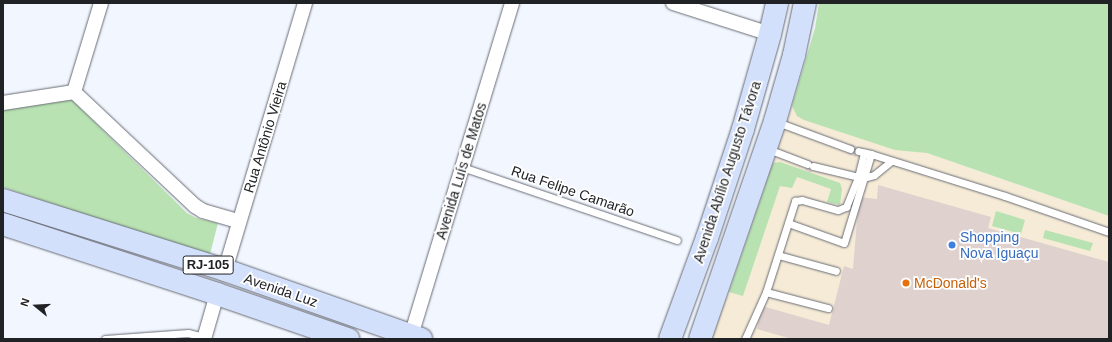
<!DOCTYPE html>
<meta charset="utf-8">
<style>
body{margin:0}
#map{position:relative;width:1112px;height:342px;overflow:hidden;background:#f2f6fe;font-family:Arial,sans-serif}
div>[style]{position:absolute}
.commercial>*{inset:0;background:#f6ebd6}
.green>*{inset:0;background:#b8e2b1}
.building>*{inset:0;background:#ded1ce}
.roads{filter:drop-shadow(0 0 1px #686c75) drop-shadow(0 0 1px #686c75)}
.lane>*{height:7px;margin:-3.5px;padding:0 3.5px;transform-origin:3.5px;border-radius:3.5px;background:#fff}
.street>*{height:14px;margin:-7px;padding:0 7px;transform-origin:7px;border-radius:7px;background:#fff}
.primary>*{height:22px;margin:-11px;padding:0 11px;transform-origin:11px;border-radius:11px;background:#d3e0fc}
.dots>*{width:11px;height:11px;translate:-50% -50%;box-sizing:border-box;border:2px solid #fff;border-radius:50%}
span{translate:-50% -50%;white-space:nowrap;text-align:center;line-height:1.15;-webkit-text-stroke:3.5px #fff;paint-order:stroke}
.shield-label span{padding:1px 3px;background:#fff;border:1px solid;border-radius:3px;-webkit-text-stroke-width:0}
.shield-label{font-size:13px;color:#202226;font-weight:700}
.street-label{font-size:14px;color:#202226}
.shop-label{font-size:14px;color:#366cbe}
.left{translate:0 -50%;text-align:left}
.food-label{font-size:14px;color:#c56008}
.frame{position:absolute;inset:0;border:4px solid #202226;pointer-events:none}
.north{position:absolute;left:16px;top:286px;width:40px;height:40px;-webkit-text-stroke:3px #fff;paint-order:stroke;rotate:288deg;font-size:11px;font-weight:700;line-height:16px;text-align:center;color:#202226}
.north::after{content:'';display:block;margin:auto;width:14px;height:18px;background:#202226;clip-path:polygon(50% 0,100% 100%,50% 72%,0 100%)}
</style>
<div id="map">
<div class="commercial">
<div style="clip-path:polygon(792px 106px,1109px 216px,1109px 339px,711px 339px,722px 305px,730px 292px)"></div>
</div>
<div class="green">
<div style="clip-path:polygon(819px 3px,1109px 3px,1109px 216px,927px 153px,895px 150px,804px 120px,797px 116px,792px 106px,815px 28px)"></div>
<div style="clip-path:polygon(66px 98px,73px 101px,187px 213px,196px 218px,218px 223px,210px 254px,207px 257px,3px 187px,3px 109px)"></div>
<div style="clip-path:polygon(780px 162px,840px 183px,842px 189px,840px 205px,827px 202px,831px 189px,797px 177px,792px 188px,780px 186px,743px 296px,729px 292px,773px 163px)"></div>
<div style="clip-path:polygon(996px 211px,1025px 220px,1021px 234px,992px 226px)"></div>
<div style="clip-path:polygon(1045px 230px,1093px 243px,1090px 251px,1043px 238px)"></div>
</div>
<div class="building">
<div style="clip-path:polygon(851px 144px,859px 147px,856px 157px,848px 154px)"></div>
<div style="clip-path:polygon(808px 160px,815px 162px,811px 173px,805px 170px)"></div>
<div style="clip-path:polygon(878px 185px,991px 217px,988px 228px,1109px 262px,1109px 339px,792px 339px,757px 329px,762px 306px,829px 325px,844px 266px,853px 269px,859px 197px,877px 199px)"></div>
</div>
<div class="roads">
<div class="lane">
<div style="left:777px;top:122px;width:78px;rotate:20.3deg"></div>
<div style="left:768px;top:149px;width:42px;rotate:21deg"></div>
<div style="left:871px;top:154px;width:140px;rotate:17.4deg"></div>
<div style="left:1005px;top:196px;width:110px;rotate:19.1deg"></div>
<div style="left:813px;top:166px;width:51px;rotate:13.5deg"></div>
<div style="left:863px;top:178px;width:11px;rotate:-15deg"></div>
<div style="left:874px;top:175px;width:22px;rotate:-39deg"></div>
<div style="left:462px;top:167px;width:227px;rotate:18.8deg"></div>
<div style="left:788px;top:223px;width:59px;rotate:19.7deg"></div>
<div style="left:844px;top:243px;width:93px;rotate:-73.1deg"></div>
<div style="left:871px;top:154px;width:13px;rotate:-167deg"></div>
<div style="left:778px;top:255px;width:60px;rotate:15.4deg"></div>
<div style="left:766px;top:292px;width:64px;rotate:14.5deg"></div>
<div style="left:105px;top:339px;width:83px;rotate:-4.1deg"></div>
<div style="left:188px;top:333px;width:16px;rotate:14deg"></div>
<div style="left:745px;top:339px;width:51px;rotate:-65.9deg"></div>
<div style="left:766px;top:292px;width:96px;rotate:-72.3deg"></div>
<div style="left:795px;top:201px;width:7px;rotate:-8deg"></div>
<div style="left:802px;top:200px;width:37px;rotate:16deg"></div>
<div style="left:838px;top:210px;width:9px;rotate:-21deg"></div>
<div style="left:846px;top:207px;width:32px;rotate:-68deg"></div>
<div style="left:858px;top:177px;width:25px;rotate:-76deg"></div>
</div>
<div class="street">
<div style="left:673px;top:3px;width:102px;rotate:17.7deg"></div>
<div style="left:74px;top:92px;width:93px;rotate:-73.1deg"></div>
<div style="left:3px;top:103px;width:72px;rotate:-8.8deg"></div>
<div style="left:74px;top:92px;width:166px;rotate:43.3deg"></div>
<div style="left:195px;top:206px;width:9px;rotate:32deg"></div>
<div style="left:203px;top:211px;width:37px;rotate:16deg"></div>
<div style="left:225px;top:270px;width:279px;rotate:-73.3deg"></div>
<div style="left:204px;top:339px;width:47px;rotate:-73.9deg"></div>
<div style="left:410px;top:339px;width:351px;rotate:-73.1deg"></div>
</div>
<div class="primary">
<div style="left:3px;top:200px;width:233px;rotate:17.5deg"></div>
<div style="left:225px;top:270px;width:208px;rotate:19.4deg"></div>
<div style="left:3px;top:224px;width:225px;rotate:18.1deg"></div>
<div style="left:217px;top:294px;width:139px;rotate:19deg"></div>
<div style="left:670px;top:339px;width:108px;rotate:-69.9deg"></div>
<div style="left:707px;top:238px;width:115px;rotate:-71.7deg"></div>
<div style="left:743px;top:129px;width:99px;rotate:-74.1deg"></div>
<div style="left:770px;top:34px;width:32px;rotate:-77deg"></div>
<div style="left:700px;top:339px;width:231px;rotate:-71deg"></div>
<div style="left:775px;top:121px;width:69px;rotate:-73.9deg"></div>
<div style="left:794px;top:55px;width:53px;rotate:-78.1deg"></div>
</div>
</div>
<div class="dots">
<div style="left:952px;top:245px;background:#3f7fe0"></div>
<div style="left:906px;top:283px;background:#e8710a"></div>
</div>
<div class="shield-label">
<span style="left:208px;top:265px">RJ-105</span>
</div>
<div class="street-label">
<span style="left:265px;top:137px;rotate:-73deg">Rua Antônio Vieira</span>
<span style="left:461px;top:171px;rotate:-73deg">Avenida Luís de Matos</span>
<span style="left:727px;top:172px;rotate:-72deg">Avenida Abílio Augusto Távora</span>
<span style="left:573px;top:191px;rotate:19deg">Rua Felipe Camarão</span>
<span style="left:281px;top:290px;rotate:19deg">Avenida Luz</span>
</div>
<div class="shop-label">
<span class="left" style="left:960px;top:245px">Shopping<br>Nova Iguaçu</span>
</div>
<div class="food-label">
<span class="left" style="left:914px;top:283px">McDonald's</span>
</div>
<div class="frame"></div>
<div class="north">N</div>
</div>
